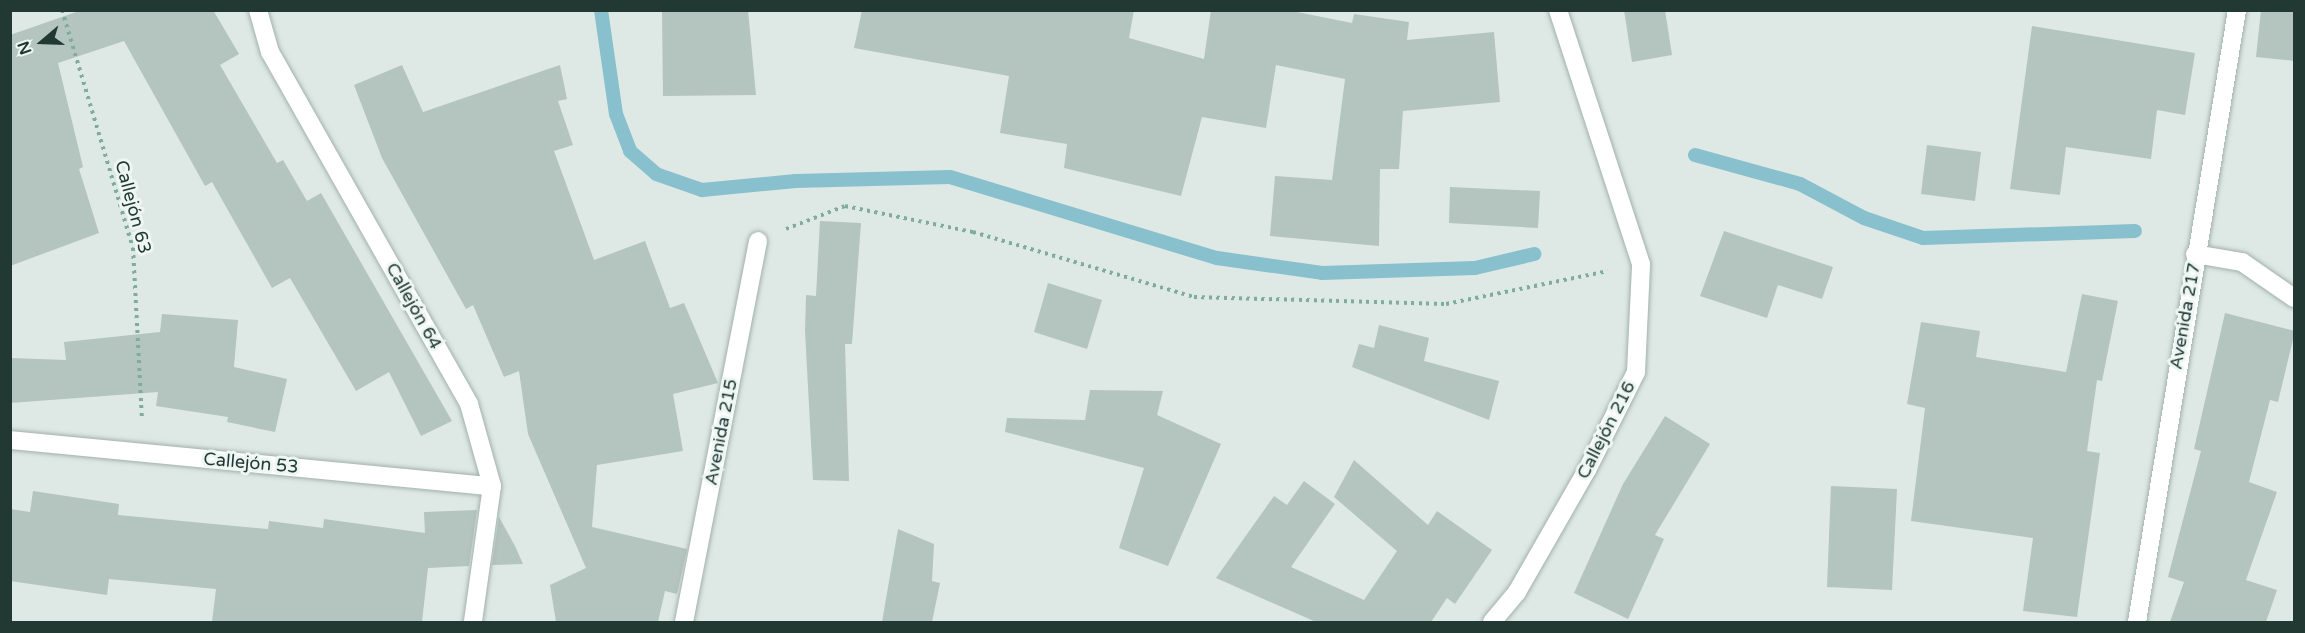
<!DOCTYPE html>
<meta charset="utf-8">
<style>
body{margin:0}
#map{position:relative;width:2305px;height:633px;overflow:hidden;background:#dee9e5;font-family:"Varela Round",sans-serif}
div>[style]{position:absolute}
.stream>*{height:14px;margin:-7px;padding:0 7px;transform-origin:7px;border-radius:7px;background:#88c0cd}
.building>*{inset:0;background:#b4c4be}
.path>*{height:4px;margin-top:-2px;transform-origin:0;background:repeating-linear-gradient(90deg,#80ab9f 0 3px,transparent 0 7.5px)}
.roads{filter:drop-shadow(0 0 2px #a2b0ac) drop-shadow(0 0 2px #a2b0ac)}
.minor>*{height:18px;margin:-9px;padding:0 9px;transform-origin:9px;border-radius:9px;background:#fff}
span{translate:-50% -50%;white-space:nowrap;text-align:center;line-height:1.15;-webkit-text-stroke:6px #eef6f3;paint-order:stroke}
.street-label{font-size:18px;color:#213833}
.frame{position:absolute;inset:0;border:12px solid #213833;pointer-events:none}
.north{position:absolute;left:12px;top:12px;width:60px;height:60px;-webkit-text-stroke:4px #eef6f3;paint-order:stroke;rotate:251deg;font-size:16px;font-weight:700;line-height:24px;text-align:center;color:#213833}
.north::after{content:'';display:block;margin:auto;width:21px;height:27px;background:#213833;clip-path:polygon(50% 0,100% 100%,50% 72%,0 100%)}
</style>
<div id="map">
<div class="stream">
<div style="left:601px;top:10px;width:105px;rotate:81.8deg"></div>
<div style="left:616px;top:114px;width:40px;rotate:69deg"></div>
<div style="left:630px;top:151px;width:35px;rotate:41deg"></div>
<div style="left:656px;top:174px;width:49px;rotate:19.2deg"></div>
<div style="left:702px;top:190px;width:94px;rotate:-5.5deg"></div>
<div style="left:796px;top:181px;width:154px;rotate:-1.5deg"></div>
<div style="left:950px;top:177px;width:279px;rotate:16.9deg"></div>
<div style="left:1217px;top:258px;width:106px;rotate:8.1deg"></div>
<div style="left:1322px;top:273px;width:153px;rotate:-1.9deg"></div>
<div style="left:1475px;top:268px;width:61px;rotate:-13.3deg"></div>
<div style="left:1695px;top:155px;width:109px;rotate:15.4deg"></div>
<div style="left:1800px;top:184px;width:72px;rotate:28deg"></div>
<div style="left:1864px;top:218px;width:62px;rotate:18.7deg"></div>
<div style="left:1923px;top:238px;width:212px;rotate:-1.9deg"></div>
</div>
<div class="building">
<div style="clip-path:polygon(82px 10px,213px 10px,239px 54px,220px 65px,277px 163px,283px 160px,307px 201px,321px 193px,452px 421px,421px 436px,389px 372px,356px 391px,290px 278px,272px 288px,212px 182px,205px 186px,124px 41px,58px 63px,83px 167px,79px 169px,99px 233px,10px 266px,10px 35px)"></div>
<div style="clip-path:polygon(662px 10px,748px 10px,756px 95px,663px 96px)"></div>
<div style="clip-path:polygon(862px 10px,1134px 10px,1129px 38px,1204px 59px,1211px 10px,1287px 10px,1352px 23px,1354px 14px,1409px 22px,1407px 40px,1494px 32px,1500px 102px,1403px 111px,1399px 169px,1380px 169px,1379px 246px,1270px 236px,1275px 176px,1332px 180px,1345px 79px,1276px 65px,1266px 128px,1202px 117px,1181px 196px,1064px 168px,1067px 144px,1000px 133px,1009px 76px,854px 48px)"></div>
<div style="clip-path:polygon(1624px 10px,1665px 10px,1672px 55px,1632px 62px)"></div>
<div style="clip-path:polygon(2261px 10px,2295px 10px,2295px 61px,2256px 57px)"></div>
<div style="clip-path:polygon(2032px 26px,2195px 53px,2185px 115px,2157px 110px,2151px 159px,2066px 147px,2060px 195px,2010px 189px)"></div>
<div style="clip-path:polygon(402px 65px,423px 112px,560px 65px,567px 99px,558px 101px,573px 145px,554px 151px,594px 260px,645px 241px,670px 308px,684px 303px,718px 383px,673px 394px,683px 451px,597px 465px,592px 527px,687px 549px,677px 594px,665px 591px,658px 622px,556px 622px,550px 585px,586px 568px,528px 434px,519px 371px,504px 377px,473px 305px,466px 309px,382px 158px,354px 85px)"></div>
<div style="clip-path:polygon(1927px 145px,1981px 152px,1975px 201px,1921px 194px)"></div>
<div style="clip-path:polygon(1450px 187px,1540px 191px,1538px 228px,1449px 223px)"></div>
<div style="clip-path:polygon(820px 221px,861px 223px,852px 344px,845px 344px,849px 481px,813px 480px,805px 331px,806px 295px,816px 296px)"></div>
<div style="clip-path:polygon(1724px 231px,1833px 267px,1822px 299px,1778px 285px,1767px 318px,1700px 296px)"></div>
<div style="clip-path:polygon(1048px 283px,1102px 300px,1087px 349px,1034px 332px)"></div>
<div style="clip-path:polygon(2082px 294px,2118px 301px,2102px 381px,2097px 380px,2087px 451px,2100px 453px,2077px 617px,2023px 611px,2033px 538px,1911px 521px,1925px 408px,1907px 404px,1921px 322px,1980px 331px,1976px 357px,2066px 372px)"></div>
<div style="clip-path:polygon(2225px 313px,2295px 331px,2278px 402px,2270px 400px,2249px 482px,2277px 492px,2246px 580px,2277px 590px,2266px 622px,2170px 622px,2184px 582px,2168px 577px,2201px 451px,2194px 449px)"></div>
<div style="clip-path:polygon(162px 314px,238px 320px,234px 367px,287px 379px,275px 432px,227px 422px,228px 417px,156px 406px,158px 392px,10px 403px,10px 358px,66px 360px,64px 342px,160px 332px)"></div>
<div style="clip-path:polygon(1379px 325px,1429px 338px,1424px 361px,1499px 381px,1489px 420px,1352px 367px,1359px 344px,1374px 348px)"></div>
<div style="clip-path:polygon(1090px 390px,1163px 391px,1157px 415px,1221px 444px,1168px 566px,1119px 548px,1144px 468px,1005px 432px,1007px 418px,1085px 420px)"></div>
<div style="clip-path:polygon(1665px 416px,1710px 444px,1655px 535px,1664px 539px,1628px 619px,1574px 593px,1623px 484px)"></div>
<div style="clip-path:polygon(1354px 460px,1428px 525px,1437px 511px,1492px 550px,1455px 604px,1447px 598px,1431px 622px,1316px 622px,1216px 578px,1274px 496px,1287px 505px,1304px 481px,1335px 504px,1291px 567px,1364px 600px,1397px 551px,1334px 497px)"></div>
<div style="clip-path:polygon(1831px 486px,1897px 489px,1892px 590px,1827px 587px)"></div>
<div style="clip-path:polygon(33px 491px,119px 504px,118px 515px,268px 529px,269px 521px,323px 528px,324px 519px,425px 533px,424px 512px,477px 510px,469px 566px,428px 568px,422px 622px,212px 622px,216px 589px,109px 579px,107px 595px,10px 581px,10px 509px,30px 512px)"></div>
<div style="clip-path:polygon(499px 517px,515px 546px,523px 564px,492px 565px)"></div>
<div style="clip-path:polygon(898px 529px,934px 544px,932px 581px,940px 583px,932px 622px,882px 622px)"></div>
</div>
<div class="path">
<div style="left:62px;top:10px;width:248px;rotate:73.4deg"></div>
<div style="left:133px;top:248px;width:171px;rotate:87deg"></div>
<div style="left:786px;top:229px;width:63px;rotate:-21.3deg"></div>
<div style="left:845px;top:206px;width:131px;rotate:11.5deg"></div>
<div style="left:973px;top:232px;width:230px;rotate:16.4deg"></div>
<div style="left:1194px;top:297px;width:252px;rotate:1.6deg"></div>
<div style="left:1446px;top:304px;width:165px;rotate:-11.5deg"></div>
</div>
<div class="roads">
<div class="minor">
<div style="left:258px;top:10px;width:44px;rotate:74.1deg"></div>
<div style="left:270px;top:52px;width:404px;rotate:60.5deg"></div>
<div style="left:469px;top:404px;width:85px;rotate:74.3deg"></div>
<div style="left:492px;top:486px;width:137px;rotate:98deg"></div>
<div style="left:2195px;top:254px;width:48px;rotate:9.7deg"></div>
<div style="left:2242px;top:262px;width:63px;rotate:34.7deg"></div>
<div style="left:10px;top:440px;width:484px;rotate:5.5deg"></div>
<div style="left:684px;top:622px;width:388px;rotate:-79deg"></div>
<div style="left:1492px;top:622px;width:39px;rotate:-50deg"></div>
<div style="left:1517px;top:592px;width:141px;rotate:-60.2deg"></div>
<div style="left:1587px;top:470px;width:110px;rotate:-63.4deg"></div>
<div style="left:1636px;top:372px;width:108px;rotate:-87.3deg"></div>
<div style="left:1641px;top:264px;width:267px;rotate:-108.1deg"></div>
<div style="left:2137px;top:622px;width:620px;rotate:-80.72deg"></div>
</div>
</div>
<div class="street-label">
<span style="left:133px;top:207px;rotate:75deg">Callejón 63</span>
<span style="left:414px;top:306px;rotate:61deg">Callejón 64</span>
<span style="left:2185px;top:316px;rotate:-80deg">Avenida 217</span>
<span style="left:1606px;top:430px;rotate:-63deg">Callejón 216</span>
<span style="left:721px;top:432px;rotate:-79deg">Avenida 215</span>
<span style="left:251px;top:463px;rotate:5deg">Callejón 53</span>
</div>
<div class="frame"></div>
<div class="north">N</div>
</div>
